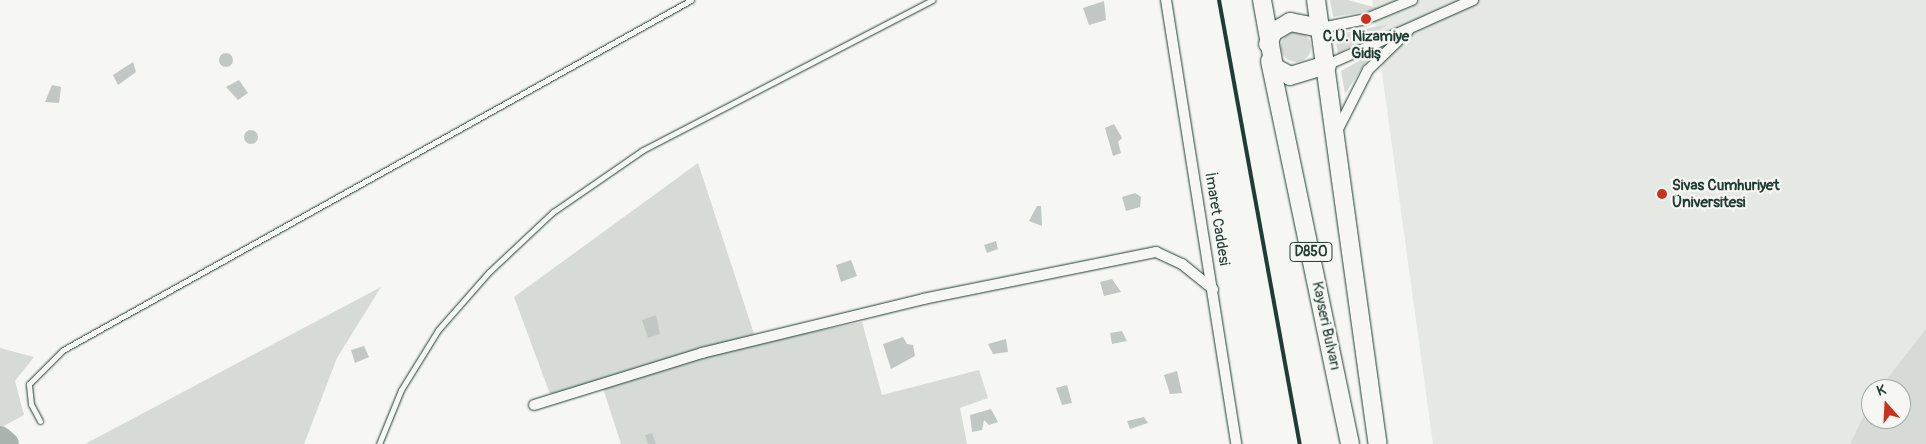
<!DOCTYPE html>
<meta charset="utf-8">
<style>
body{margin:0}
#map{position:relative;width:1926px;height:444px;overflow:hidden;background:#f6f6f2;font-family:Pangolin,sans-serif}
div>[style]{position:absolute}
.built>*{inset:0;background:#e6e8e4}
.green>*{inset:0;background:#d6dbd6}
.round{border-radius:50%}
.river>*{height:24px;margin:-12px;padding:0 12px;transform-origin:12px;border-radius:12px;background:#aab3ae}
.building>*{inset:0;background:#c1c8c3}
.roads{filter:drop-shadow(0 0 1px #1f3d34) drop-shadow(0 0 1px #1f3d34)}
.service>*{height:5px;margin:-2.5px;padding:0 2.5px;transform-origin:2.5px;border-radius:2.5px;background:#f6f6f2}
.minor>*{height:10px;margin:-5px;padding:0 5px;transform-origin:5px;border-radius:5px;background:#f6f6f2}
.trunk>*{height:18px;margin:-9px;padding:0 9px;transform-origin:9px;border-radius:9px;background:#f6f6f2}
.rail>*{height:4px;margin:-2px;padding:0 2px;transform-origin:2px;border-radius:2px;background:#1f3d34}
.dots>*{width:14px;height:14px;translate:-50% -50%;box-sizing:border-box;border:2px solid #f6f6f2;border-radius:50%}
span{translate:-50% -50%;white-space:nowrap;text-align:center;line-height:1.15;-webkit-text-stroke:4.5px #f6f6f2;paint-order:stroke}
.shield-label span{padding:1px 4px;background:#f6f6f2;border:1px solid;border-radius:4px;-webkit-text-stroke-width:0}
.shield-label{font-size:14px;color:#1f3d34;font-weight:700}
.poi-label{font-size:15px;color:#1f3d34;font-weight:700}
.left{translate:0 -50%;text-align:left}
.street-label{font-size:15px;color:#1f3d34}
.north{position:absolute;left:1861px;top:379px;width:50px;height:50px;box-sizing:border-box;background:#f6f6f2;border:1px solid #a0aca6;border-radius:50%;rotate:341deg;font-size:14px;font-weight:700;line-height:20px;text-align:center;color:#1f3d34}
.north::after{content:'';display:block;margin:auto;width:18px;height:22px;background:#c8321e;clip-path:polygon(50% 0,100% 100%,50% 72%,0 100%)}
</style>
<div id="map">
<div class="built">
<div style="clip-path:polygon(evenodd,1372px 0,1926px 0,1926px 444px,1433px 444px,1372px 0,1871px 389px,1901px 389px,1901px 419px,1871px 419px,1871px 389px)"></div>
</div>
<div class="green">
<div style="clip-path:polygon(1330px 0,1348px 0,1381px 9px,1333px 17px)"></div>
<div style="clip-path:polygon(1389px 24px,1338px 54px,1335px 35px)"></div>
<div class="round" style="left:1281px;top:32px;width:30px;height:30px"></div>
<div style="clip-path:polygon(1371px 54px,1345px 94px,1341px 71px)"></div>
<div style="clip-path:polygon(698px 163px,757px 343px,862px 322px,882px 395px,979px 370px,988px 398px,960px 408px,967px 444px,621px 444px,602px 385px,550px 394px,514px 297px)"></div>
<div style="clip-path:polygon(381px 287px,337px 358px,304px 444px,85px 444px)"></div>
<div style="clip-path:polygon(1926px 329px,1926px 444px,1850px 444px,1871px 401px,1871px 419px,1901px 419px,1901px 389px,1879px 389px)"></div>
<div style="clip-path:polygon(0 348px,34px 357px,15px 381px,24px 415px,0 428px)"></div>
</div>
<div class="river">
<div style="left:0;top:438px;width:9px;rotate:41deg"></div>
</div>
<div class="building">
<div style="clip-path:polygon(1104px 1px,1106px 20px,1089px 25px,1083px 8px)"></div>
<div class="round" style="left:219px;top:53px;width:14px;height:14px"></div>
<div style="clip-path:polygon(133px 62px,136px 72px,118px 85px,113px 75px)"></div>
<div style="clip-path:polygon(239px 80px,248px 93px,238px 100px,226px 87px)"></div>
<div style="clip-path:polygon(52px 85px,61px 87px,59px 103px,45px 102px)"></div>
<div style="clip-path:polygon(1114px 124px,1122px 138px,1118px 142px,1121px 153px,1113px 156px,1105px 128px)"></div>
<div class="round" style="left:244px;top:130px;width:14px;height:14px"></div>
<div style="clip-path:polygon(1135px 193px,1141px 197px,1140px 207px,1126px 211px,1122px 197px)"></div>
<div style="clip-path:polygon(1037px 206px,1041px 206px,1042px 226px,1029px 221px)"></div>
<div style="clip-path:polygon(996px 241px,998px 249px,987px 253px,984px 245px)"></div>
<div style="clip-path:polygon(851px 260px,857px 276px,841px 282px,836px 265px)"></div>
<div style="clip-path:polygon(1112px 279px,1121px 292px,1104px 296px,1100px 282px)"></div>
<div style="clip-path:polygon(656px 315px,660px 334px,648px 338px,642px 320px)"></div>
<div style="clip-path:polygon(1122px 331px,1127px 341px,1112px 344px,1110px 333px)"></div>
<div style="clip-path:polygon(903px 337px,907px 344px,913px 345px,915px 356px,891px 369px,883px 344px)"></div>
<div style="clip-path:polygon(1006px 339px,1008px 352px,993px 354px,988px 344px)"></div>
<div style="clip-path:polygon(364px 346px,369px 357px,355px 363px,351px 350px)"></div>
<div style="clip-path:polygon(1177px 371px,1182px 393px,1170px 394px,1164px 375px)"></div>
<div style="clip-path:polygon(1067px 385px,1072px 403px,1062px 405px,1056px 388px)"></div>
<div style="clip-path:polygon(991px 409px,998px 422px,989px 425px,984px 420px,982px 430px,972px 432px,970px 415px)"></div>
<div style="clip-path:polygon(1144px 417px,1148px 423px,1130px 429px,1127px 421px)"></div>
<div style="clip-path:polygon(652px 433px,656px 444px,648px 444px,645px 435px)"></div>
</div>
<div class="roads">
<div class="service">
<div style="left:40px;top:421px;width:19px;rotate:-118deg"></div>
<div style="left:31px;top:404px;width:20px;rotate:-96deg"></div>
<div style="left:29px;top:384px;width:48px;rotate:-45deg"></div>
<div style="left:63px;top:350px;width:719px;rotate:-29.13deg"></div>
<div style="left:379px;top:444px;width:58px;rotate:-67.8deg"></div>
<div style="left:401px;top:390px;width:70px;rotate:-58.3deg"></div>
<div style="left:438px;top:330px;width:77px;rotate:-48.7deg"></div>
<div style="left:489px;top:272px;width:88px;rotate:-43.2deg"></div>
<div style="left:553px;top:212px;width:109px;rotate:-34.6deg"></div>
<div style="left:643px;top:150px;width:326px;rotate:-27.4deg"></div>
</div>
<div class="minor">
<div style="left:1166px;top:0;width:449px;rotate:81deg"></div>
<div style="left:1321px;top:28px;width:46px;rotate:-11.3deg"></div>
<div style="left:1366px;top:19px;width:50px;rotate:-22.4deg"></div>
<div style="left:1327px;top:65px;width:160px;rotate:-24deg"></div>
<div style="left:1336px;top:133px;width:71px;rotate:-63.1deg"></div>
<div style="left:1368px;top:70px;width:56px;rotate:-44.3deg"></div>
<div style="left:534px;top:405px;width:176px;rotate:-17.2deg"></div>
<div style="left:702px;top:353px;width:228px;rotate:-13.7deg"></div>
<div style="left:923px;top:299px;width:238px;rotate:-11.4deg"></div>
<div style="left:1156px;top:252px;width:29px;rotate:25deg"></div>
<div style="left:1182px;top:264px;width:40px;rotate:39deg"></div>
</div>
<div class="trunk">
<div style="left:1262px;top:0;width:68px;rotate:79.8deg"></div>
<div style="left:1274px;top:67px;width:18px;rotate:29deg"></div>
<div style="left:1290px;top:76px;width:39px;rotate:-17deg"></div>
<div style="left:1316px;top:0;width:448px;rotate:82.1deg"></div>
<div style="left:1268px;top:44px;width:13px;rotate:-67deg"></div>
<div style="left:1273px;top:32px;width:20px;rotate:-30deg"></div>
<div style="left:1290px;top:22px;width:32px;rotate:11deg"></div>
<div style="left:1270px;top:61px;width:391px;rotate:78.2deg"></div>
</div>
</div>
<div class="rail">
<div style="left:1219px;top:0;width:451px;rotate:79.7deg"></div>
</div>
<div class="dots">
<div style="left:1366px;top:19px;background:#c8321e"></div>
<div style="left:1662px;top:194px;background:#c8321e"></div>
</div>
<div class="shield-label">
<span style="left:1311px;top:252px">D850</span>
</div>
<div class="poi-label">
<span style="left:1366px;top:45px">C.Ü. Nizamiye<br>Gidiş</span>
<span class="left" style="left:1672px;top:194px">Sivas Cumhuriyet<br>Üniversitesi</span>
</div>
<div class="street-label">
<span style="left:1217px;top:219px;rotate:81deg">İmaret Caddesi</span>
<span style="left:1326px;top:326px;rotate:78deg">Kayseri Bulvarı</span>
</div>
<div class="north">K</div>
</div>
